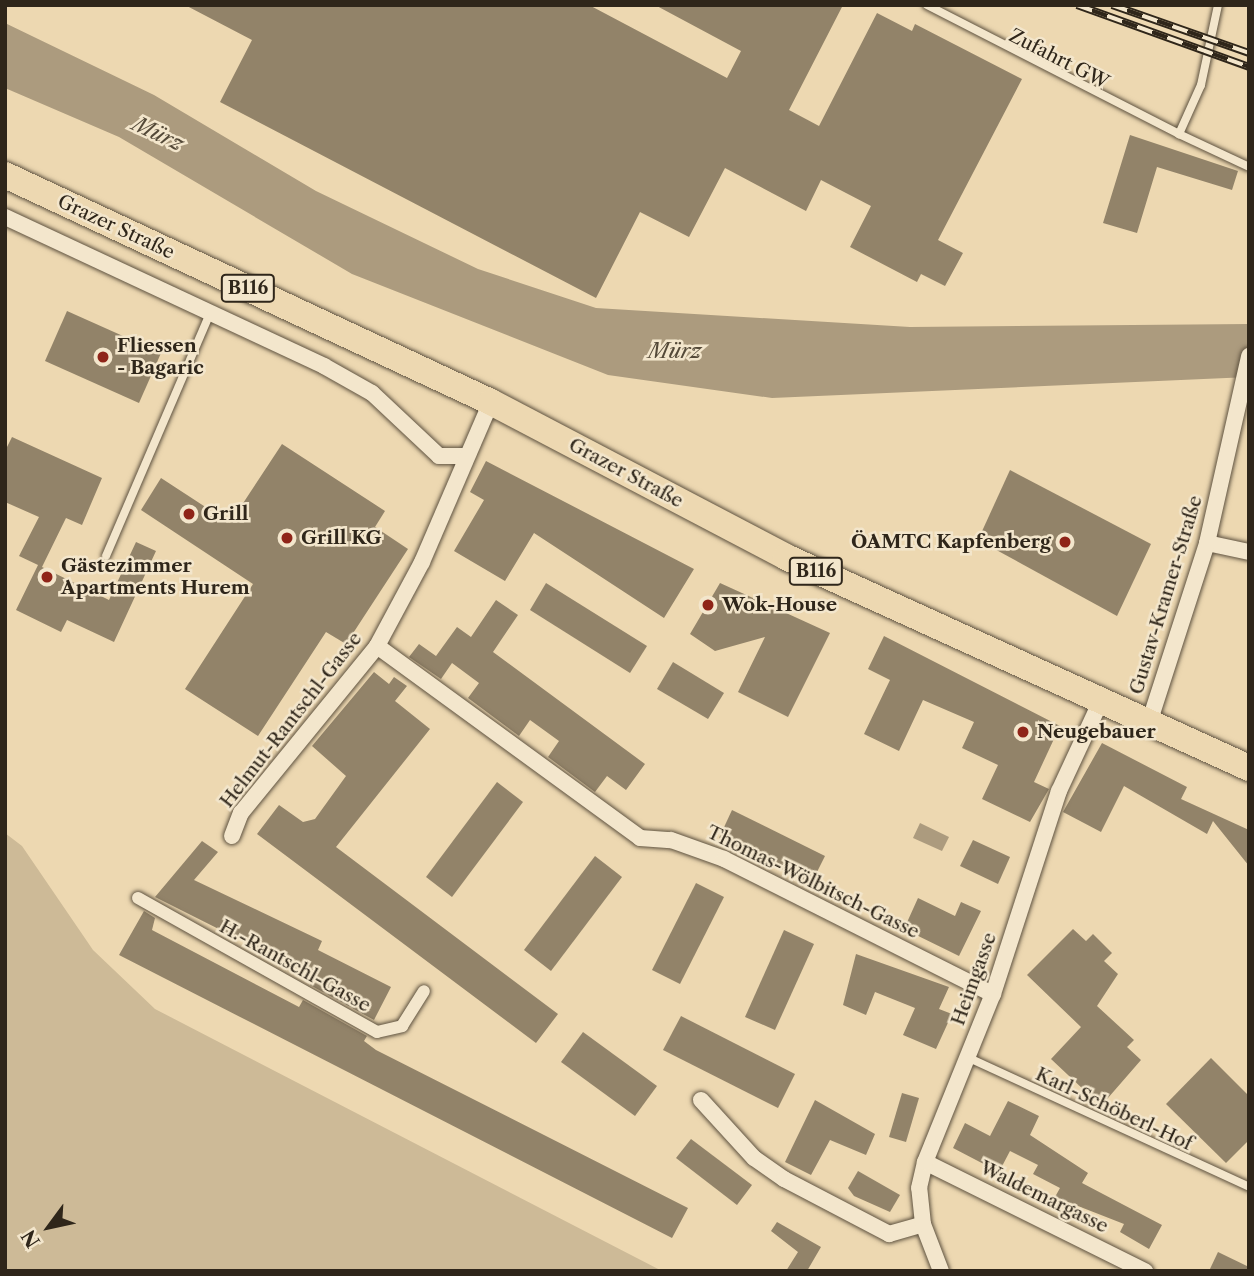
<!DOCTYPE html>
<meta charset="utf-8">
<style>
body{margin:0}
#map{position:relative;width:1254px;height:1276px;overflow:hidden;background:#edd8b1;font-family:"Libre Caslon Text",serif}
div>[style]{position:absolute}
.green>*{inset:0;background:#cdba97}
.water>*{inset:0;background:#ac9b7e}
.building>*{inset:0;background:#928369}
.roads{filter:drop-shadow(0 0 2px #5e5240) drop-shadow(0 0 2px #5e5240)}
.service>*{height:8px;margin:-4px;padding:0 4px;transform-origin:4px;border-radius:4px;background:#f3e6cc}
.pedestrian>*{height:12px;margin:-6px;padding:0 6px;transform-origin:6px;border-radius:6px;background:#f3e6cc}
.minor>*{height:16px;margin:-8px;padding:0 8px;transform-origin:8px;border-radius:8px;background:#f3e6cc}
.primary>*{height:26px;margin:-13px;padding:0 13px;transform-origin:13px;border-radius:13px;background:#edd8b1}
.rail>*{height:8px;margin-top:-4px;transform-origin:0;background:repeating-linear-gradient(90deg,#f3e6cc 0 16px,#2f261a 0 32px);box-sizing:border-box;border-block:2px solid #2f261a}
.dots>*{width:19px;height:19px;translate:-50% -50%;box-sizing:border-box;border:4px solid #f3e6cc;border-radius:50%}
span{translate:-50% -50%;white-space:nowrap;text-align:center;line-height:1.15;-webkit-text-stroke:5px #f3e6cc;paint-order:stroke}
.shield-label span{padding:2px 5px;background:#f3e6cc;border:2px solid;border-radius:5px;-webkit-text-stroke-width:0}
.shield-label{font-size:18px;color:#2f261a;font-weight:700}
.street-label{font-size:19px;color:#2f261a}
.poi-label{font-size:19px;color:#2f261a;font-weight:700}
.left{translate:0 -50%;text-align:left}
.right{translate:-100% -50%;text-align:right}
.water-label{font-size:21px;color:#544938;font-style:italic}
.frame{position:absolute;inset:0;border:7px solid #2f261a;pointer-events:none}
.north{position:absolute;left:14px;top:1192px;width:70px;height:70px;-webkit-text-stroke:5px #f3e6cc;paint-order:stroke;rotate:237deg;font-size:19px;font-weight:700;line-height:28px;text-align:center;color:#2f261a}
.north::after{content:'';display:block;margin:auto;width:24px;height:32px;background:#2f261a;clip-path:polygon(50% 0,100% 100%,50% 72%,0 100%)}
</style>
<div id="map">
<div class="green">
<div style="clip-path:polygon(5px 833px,22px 846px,93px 950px,155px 1009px,662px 1271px,5px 1271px)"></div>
</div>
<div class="water">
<div style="clip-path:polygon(5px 23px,154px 95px,316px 191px,478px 269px,596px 308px,910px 327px,1249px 324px,1249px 377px,772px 398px,608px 375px,352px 274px,119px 137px,5px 88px)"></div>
<div style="clip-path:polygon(920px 823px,949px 837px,942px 851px,913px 838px)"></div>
</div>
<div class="building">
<div style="clip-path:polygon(185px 5px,589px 5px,727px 78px,741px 51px,655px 5px,843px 5px,789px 110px,819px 126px,877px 13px,912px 31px,915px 24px,1022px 79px,938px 240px,963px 253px,945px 286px,921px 274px,917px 282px,850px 247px,871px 206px,821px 180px,806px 211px,725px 168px,689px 237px,640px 212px,596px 298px,220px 102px,252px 40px)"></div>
<div style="clip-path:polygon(1130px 135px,1238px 171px,1232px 190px,1157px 167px,1137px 233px,1103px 223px)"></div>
<div style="clip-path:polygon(67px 311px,161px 353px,139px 403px,45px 361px)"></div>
<div style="clip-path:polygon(12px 437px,102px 478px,82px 525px,66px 518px,42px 567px,109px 600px,136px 542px,156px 551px,114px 642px,67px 620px,61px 632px,16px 610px,38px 565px,19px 556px,39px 517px,5px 502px,5px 451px)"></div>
<div style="clip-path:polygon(282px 444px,385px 511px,375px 527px,408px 549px,346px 644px,326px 632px,258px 736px,185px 689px,253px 584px,141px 510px,161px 478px,230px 523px)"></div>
<div style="clip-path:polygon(486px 461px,694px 569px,664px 618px,534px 533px,505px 581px,454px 551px,484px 500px,470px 492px)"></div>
<div style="clip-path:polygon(1010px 470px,1151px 544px,1117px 616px,978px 540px)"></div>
<div style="clip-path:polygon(546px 583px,647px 646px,630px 673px,530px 610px)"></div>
<div style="clip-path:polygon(720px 583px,830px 633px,788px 717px,738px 692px,765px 637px,715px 651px,690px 634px)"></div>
<div style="clip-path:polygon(496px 600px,518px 615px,493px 652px,645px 764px,626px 790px,607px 776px,595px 792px,548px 757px,559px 741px,530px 720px,519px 736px,468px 698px,479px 683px,452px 663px,441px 679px,409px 657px,419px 644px,436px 656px,457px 627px,471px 637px)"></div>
<div style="clip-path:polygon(884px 636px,1060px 726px,1034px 782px,1049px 789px,1030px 822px,982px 799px,998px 765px,962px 748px,974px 722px,923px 700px,899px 751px,864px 734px,890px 680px,868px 669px)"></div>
<div style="clip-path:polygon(673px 662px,724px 693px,708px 719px,657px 689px)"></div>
<div style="clip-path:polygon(374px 672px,389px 684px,394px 677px,407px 686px,395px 701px,430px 729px,336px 847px,558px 1014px,536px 1043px,257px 834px,279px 805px,303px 822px,315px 819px,346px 776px,312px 746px)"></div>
<div style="clip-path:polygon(1102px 743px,1187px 787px,1181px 799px,1249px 830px,1249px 866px,1213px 821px,1207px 834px,1124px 786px,1101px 832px,1063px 812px)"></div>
<div style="clip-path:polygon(497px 782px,523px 802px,452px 897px,426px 877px)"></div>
<div style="clip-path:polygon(732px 810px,825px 856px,811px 884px,719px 838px)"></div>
<div style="clip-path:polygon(973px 840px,1010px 857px,998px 884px,960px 866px)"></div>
<div style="clip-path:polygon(202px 841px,218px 852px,194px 880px,322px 941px,318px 950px,391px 987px,374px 1020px,310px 985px,314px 977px,155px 897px)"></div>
<div style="clip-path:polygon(595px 856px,622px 877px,551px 971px,524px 950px)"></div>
<div style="clip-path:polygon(696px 883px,724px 897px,680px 984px,652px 970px)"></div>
<div style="clip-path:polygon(918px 898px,955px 916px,961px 902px,981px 911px,959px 956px,904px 929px)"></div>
<div style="clip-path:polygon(144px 911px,155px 918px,152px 930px,299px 1007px,303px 1000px,367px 1036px,364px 1041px,376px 1050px,688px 1208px,672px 1238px,119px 955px)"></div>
<div style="clip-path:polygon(1073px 929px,1086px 941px,1093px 934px,1112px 953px,1104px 961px,1118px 974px,1097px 1006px,1134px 1040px,1127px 1047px,1141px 1060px,1101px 1106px,1051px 1059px,1081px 1027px,1027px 975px)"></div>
<div style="clip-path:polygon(784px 930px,814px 944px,775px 1030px,745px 1017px)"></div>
<div style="clip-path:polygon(856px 954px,949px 987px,939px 1009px,952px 1014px,936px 1049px,903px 1035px,915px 1008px,875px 992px,866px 1015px,843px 1005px)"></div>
<div style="clip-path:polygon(681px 1016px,795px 1074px,778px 1108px,663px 1050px)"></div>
<div style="clip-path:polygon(583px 1032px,657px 1086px,635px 1116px,561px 1062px)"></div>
<div style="clip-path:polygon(1211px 1058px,1249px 1096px,1249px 1140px,1226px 1163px,1166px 1104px)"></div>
<div style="clip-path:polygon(902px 1093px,919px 1098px,906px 1142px,889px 1137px)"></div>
<div style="clip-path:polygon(815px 1100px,875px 1134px,866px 1155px,830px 1140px,811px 1175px,785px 1162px)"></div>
<div style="clip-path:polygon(1008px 1101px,1039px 1116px,1030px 1135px,1088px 1173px,1082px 1183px,1162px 1225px,1149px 1249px,1120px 1232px,1124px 1224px,1055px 1197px,1060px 1188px,1033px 1174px,1038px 1165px,1010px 1151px,999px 1172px,953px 1148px,965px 1123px,990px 1136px)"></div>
<div style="clip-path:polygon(691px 1139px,752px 1185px,737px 1205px,676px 1158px)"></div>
<div style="clip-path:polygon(858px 1171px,900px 1195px,890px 1212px,854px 1196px,848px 1188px)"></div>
<div style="clip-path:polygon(777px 1222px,821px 1247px,807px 1271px,786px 1271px,798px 1252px,771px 1231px)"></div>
<div style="clip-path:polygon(1218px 1252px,1249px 1267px,1249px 1271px,1209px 1271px)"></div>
</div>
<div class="roads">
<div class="service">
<div style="left:927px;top:5px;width:283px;rotate:27.1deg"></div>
<div style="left:1218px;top:5px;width:82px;rotate:102deg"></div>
<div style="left:1201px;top:85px;width:54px;rotate:114.2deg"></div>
<div style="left:1179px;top:134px;width:77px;rotate:25.2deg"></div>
<div style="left:106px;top:556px;width:264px;rotate:-66.8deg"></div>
<div style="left:967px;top:1057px;width:311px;rotate:24.7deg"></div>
</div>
<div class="pedestrian">
<div style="left:138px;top:898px;width:274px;rotate:29.3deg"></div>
<div style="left:377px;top:1032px;width:26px;rotate:-13deg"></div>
<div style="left:402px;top:1026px;width:41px;rotate:-57.8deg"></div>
</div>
<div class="minor">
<div style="left:5px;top:217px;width:352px;rotate:25deg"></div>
<div style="left:324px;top:366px;width:55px;rotate:29.4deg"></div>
<div style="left:372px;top:393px;width:92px;rotate:43.2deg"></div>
<div style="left:439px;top:456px;width:26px"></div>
<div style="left:1207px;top:543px;width:43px;rotate:12.1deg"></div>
<div style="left:377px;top:646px;width:326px;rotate:36.1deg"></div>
<div style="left:640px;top:838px;width:31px;rotate:4deg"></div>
<div style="left:671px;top:840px;width:56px;rotate:19.7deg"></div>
<div style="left:724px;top:859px;width:301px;rotate:26.7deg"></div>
<div style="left:1149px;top:723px;width:189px;rotate:-72.1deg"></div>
<div style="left:1207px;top:543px;width:192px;rotate:-77.3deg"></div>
<div style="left:232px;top:836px;width:25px;rotate:-69deg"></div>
<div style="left:241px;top:813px;width:215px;rotate:-50.8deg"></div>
<div style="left:377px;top:646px;width:95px;rotate:-61.8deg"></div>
<div style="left:422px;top:562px;width:174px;rotate:-66.7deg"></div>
<div style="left:701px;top:1100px;width:79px;rotate:47.6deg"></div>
<div style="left:754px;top:1158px;width:37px;rotate:35deg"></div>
<div style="left:784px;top:1179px;width:119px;rotate:27.6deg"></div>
<div style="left:889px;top:1234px;width:35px;rotate:-16deg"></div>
<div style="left:925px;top:1162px;width:246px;rotate:26.4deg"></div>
<div style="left:941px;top:1271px;width:50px;rotate:-111deg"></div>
<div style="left:923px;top:1224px;width:36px;rotate:-96deg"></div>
<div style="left:919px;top:1188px;width:27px;rotate:-77deg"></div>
<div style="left:925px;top:1162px;width:181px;rotate:-68deg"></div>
<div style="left:993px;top:994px;width:213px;rotate:-72deg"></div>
<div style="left:1059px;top:791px;width:95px;rotate:-65.1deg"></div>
</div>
<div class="primary">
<div style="left:5px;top:175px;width:536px;rotate:25.04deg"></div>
<div style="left:491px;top:402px;width:333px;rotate:27.7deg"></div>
<div style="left:786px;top:557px;width:509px;rotate:24.5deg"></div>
</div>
</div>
<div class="rail">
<div style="left:1077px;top:5px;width:183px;rotate:19.8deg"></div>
<div style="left:1112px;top:5px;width:145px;rotate:19.3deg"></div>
</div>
<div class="dots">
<div style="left:103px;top:357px;background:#8f2418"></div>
<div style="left:189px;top:514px;background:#8f2418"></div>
<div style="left:287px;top:538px;background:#8f2418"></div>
<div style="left:1065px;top:542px;background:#8f2418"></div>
<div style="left:47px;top:577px;background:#8f2418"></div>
<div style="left:708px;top:605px;background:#8f2418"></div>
<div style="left:1023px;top:732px;background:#8f2418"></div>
</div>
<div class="shield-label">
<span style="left:248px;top:288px">B116</span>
<span style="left:816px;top:571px">B116</span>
</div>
<div class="street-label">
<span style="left:1059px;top:59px;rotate:27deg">Zufahrt GW</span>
<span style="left:116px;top:227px;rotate:25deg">Grazer Straße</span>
<span style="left:626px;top:473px;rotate:28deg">Grazer Straße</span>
<span style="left:1166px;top:595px;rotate:-73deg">Gustav-Kramer-Straße</span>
<span style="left:291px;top:720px;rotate:-52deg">Helmut-Rantschl-Gasse</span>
<span style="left:813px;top:882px;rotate:26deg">Thomas-Wölbitsch-Gasse</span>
<span style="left:295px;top:966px;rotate:29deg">H.-Rantschl-Gasse</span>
<span style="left:974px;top:979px;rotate:-70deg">Heimgasse</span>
<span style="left:1114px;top:1109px;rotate:25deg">Karl-Schöberl-Hof</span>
<span style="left:1044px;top:1197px;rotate:26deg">Waldemargasse</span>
</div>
<div class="poi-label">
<span class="left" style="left:117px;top:357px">Fliessen<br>- Bagaric</span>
<span class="left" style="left:203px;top:514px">Grill</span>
<span class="left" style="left:301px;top:538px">Grill KG</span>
<span class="right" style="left:1051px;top:542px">ÖAMTC Kapfenberg</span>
<span class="left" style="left:61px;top:577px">Gästezimmer<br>Apartments Hurem</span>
<span class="left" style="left:722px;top:605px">Wok-House</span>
<span class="left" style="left:1037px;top:732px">Neugebauer</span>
</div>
<div class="water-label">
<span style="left:158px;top:134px;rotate:25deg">Mürz</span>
<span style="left:675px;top:351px">Mürz</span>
</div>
<div class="frame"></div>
<div class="north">N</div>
</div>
